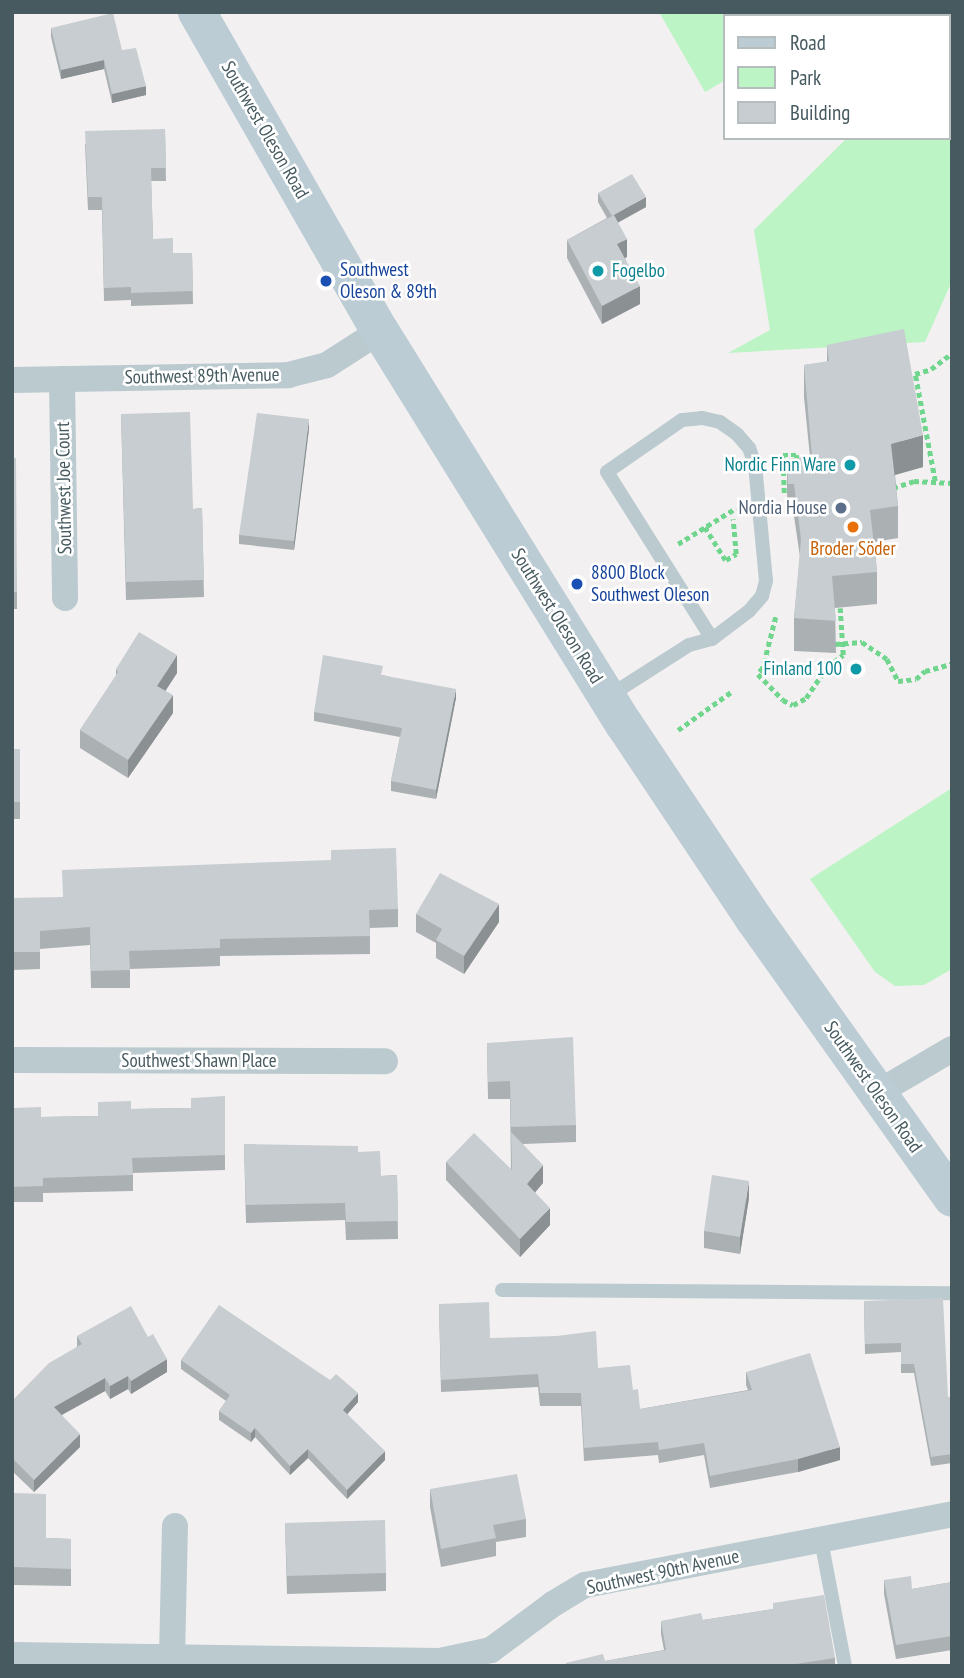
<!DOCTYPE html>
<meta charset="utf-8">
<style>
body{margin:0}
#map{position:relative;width:964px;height:1678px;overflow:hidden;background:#f3f0f1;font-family:"PT Sans Narrow",sans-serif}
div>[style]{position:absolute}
.green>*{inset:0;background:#bcf4c5}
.path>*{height:4.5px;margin-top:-2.25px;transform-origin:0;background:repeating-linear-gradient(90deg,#70d68d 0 5px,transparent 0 8.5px)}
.lane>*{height:14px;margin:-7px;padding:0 7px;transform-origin:7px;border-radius:7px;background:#bacacf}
.street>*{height:26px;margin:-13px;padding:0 13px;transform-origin:13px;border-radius:13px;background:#bacacf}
.secondary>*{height:38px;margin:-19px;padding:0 19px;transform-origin:19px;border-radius:19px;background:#bbccd4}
.wall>*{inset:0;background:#abb0b3}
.shaded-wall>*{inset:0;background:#8b9092}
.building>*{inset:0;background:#c7cdd0}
.dots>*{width:19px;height:19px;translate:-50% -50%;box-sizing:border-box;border:4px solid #fff;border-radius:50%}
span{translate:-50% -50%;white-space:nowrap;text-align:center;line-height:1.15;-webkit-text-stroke:5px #fff;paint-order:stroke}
.street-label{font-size:19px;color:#465a60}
.transit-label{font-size:19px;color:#164399}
.left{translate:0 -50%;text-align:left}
.culture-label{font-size:19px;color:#0d838f}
.right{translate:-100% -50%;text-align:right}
.service-label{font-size:19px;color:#4e5e75}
.food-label{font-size:19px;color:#c56008}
.frame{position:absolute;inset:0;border:14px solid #465a60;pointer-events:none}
.legend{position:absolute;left:723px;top:14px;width:228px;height:126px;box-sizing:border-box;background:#fff;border:2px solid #b5bdbf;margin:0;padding:9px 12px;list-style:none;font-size:21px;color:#465a60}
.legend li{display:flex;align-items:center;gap:14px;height:35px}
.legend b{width:35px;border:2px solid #b5bdbf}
</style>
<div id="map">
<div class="green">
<div style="clip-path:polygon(659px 12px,849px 12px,843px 16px,724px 16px,724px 81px,705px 92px)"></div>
<div style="clip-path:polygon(858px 12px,952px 12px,952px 281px,925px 342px,728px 353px,770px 330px,754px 230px,847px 138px,948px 138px,948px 16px,860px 16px)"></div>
<div style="clip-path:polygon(952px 788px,952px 969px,924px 985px,895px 986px,875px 972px,810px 879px)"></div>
</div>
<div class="path">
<div style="left:935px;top:481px;width:109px;rotate:-100.6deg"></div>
<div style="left:915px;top:374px;width:17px;rotate:-17deg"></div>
<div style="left:931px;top:369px;width:26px;rotate:-37deg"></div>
<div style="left:893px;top:488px;width:22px;rotate:-18deg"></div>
<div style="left:914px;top:481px;width:38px;rotate:3deg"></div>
<div style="left:784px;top:493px;width:38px;rotate:-92deg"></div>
<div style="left:783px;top:455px;width:13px"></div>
<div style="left:796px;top:455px;width:10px;rotate:66deg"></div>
<div style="left:705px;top:527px;width:39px;rotate:58deg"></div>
<div style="left:726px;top:560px;width:12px;rotate:-31deg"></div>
<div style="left:736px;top:554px;width:35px;rotate:-95deg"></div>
<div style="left:678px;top:544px;width:68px;rotate:-31.8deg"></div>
<div style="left:776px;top:617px;width:53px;rotate:104.3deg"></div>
<div style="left:763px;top:668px;width:8px;rotate:130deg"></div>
<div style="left:758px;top:674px;width:36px;rotate:46deg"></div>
<div style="left:783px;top:700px;width:11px;rotate:27deg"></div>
<div style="left:793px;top:705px;width:15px;rotate:-28deg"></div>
<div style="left:806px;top:698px;width:37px;rotate:-56deg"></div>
<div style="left:827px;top:667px;width:20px;rotate:-37deg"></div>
<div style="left:843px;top:655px;width:47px;rotate:-93.7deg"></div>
<div style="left:835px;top:644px;width:27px;rotate:-4deg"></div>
<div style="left:862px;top:642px;width:30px;rotate:34deg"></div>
<div style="left:887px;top:659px;width:25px;rotate:63deg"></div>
<div style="left:898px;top:681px;width:18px;rotate:-6deg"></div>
<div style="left:916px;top:679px;width:12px;rotate:-42deg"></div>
<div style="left:925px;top:671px;width:28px;rotate:-15deg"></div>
<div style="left:678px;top:730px;width:65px;rotate:-35.6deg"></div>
</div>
<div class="lane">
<div style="left:609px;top:696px;width:95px;rotate:-32.5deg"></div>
<div style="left:689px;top:645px;width:24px;rotate:-15deg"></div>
<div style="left:712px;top:639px;width:46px;rotate:-37.1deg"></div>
<div style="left:749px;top:611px;width:20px;rotate:-49deg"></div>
<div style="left:762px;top:596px;width:16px;rotate:-75deg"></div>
<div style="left:766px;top:581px;width:117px;rotate:-95.4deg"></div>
<div style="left:755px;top:465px;width:18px;rotate:-109deg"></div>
<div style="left:749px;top:448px;width:18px;rotate:-131deg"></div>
<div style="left:737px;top:434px;width:21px;rotate:-145deg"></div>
<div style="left:720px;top:422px;width:18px;rotate:-167deg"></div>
<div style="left:702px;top:418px;width:20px;rotate:174deg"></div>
<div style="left:682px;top:420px;width:91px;rotate:145.3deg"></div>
<div style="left:607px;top:472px;width:197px;rotate:57.8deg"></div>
<div style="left:502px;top:1290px;width:450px;rotate:0.4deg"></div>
<div style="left:821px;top:1540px;width:128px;rotate:79.2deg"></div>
</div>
<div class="street">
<div style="left:62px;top:379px;width:219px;rotate:89.2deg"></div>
<div style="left:12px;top:380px;width:276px;rotate:-1deg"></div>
<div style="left:288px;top:375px;width:40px;rotate:-14.4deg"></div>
<div style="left:327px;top:365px;width:63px;rotate:-32.7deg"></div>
<div style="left:12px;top:1060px;width:373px;rotate:0.2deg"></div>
<div style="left:877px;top:1093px;width:87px;rotate:-30.4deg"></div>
<div style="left:12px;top:1655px;width:428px;rotate:0.8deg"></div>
<div style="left:440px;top:1661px;width:52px;rotate:-12.2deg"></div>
<div style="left:491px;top:1650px;width:77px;rotate:-36.6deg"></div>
<div style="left:553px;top:1604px;width:37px;rotate:-31deg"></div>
<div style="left:585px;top:1585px;width:374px;rotate:-10.9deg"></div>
<div style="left:172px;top:1657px;width:131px;rotate:-88.7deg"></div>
</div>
<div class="secondary">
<div style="left:197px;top:12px;width:368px;rotate:60.2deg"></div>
<div style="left:380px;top:331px;width:463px;rotate:58.2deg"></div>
<div style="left:624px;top:724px;width:234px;rotate:56.3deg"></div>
<div style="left:754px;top:919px;width:342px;rotate:54.6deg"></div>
</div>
<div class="wall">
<div style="clip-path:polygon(51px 28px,122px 50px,146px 95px,112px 103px,104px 69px,61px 79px,51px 37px)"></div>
<div style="clip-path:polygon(165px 129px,166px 181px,151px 181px,153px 239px,173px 253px,192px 253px,193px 304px,131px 306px,131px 300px,104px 301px,102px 210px,88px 210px,85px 144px)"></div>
<div style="clip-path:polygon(598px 193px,646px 207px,618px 222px,627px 257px,625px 258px,640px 304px,602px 324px,567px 258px,567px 240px,607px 218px,598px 202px)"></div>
<div style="clip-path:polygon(827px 345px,923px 467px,895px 475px,898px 506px,898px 538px,874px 542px,877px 572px,877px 604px,835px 608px,836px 653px,794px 651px,794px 618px,800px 557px,794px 516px,788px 516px,787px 492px,787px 459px,810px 457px,804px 397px,804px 365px,827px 362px)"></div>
<div style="clip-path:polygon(121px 414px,193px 509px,202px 508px,204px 597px,126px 600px)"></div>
<div style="clip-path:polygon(309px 429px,294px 550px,239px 544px,239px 535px)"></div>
<div style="clip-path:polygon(12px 458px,17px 592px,17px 609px,12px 609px)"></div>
<div style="clip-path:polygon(116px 669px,177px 673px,165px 691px,173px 713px,128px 778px,80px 748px,80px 730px,116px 676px)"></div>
<div style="clip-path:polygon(383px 675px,456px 698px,436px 799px,391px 791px,391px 781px,400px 737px,314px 721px,314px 712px)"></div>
<div style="clip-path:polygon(12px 749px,20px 749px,20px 819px,12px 819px)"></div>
<div style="clip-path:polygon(12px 898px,398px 909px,398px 927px,370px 928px,370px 954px,220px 956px,220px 966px,130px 969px,130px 988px,91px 988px,90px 945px,40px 949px,40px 969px,12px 970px)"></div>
<div style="clip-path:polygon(416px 914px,499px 922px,464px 974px,436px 958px,436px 943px,416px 932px)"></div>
<div style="clip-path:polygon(487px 1043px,576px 1125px,576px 1142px,523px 1144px,543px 1183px,535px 1192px,550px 1225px,520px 1257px,446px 1180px,446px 1162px,511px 1170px,510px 1099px,488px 1099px)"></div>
<div style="clip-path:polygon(225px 1096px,225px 1170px,133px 1173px,133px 1191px,43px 1193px,43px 1202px,12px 1202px,12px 1108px,41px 1117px,98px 1116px,131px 1109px,191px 1108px)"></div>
<div style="clip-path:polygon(244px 1144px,358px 1152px,381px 1176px,397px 1175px,398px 1239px,346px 1240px,345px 1220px,246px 1223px)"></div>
<div style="clip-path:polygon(749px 1198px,740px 1254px,704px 1248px,704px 1231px)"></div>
<div style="clip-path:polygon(864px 1301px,948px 1397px,952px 1397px,952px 1463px,931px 1466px,914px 1373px,901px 1373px,901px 1352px,865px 1354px)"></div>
<div style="clip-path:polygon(439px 1304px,490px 1338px,598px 1368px,633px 1390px,640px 1409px,748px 1390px,746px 1385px,746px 1372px,840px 1460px,798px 1472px,710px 1488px,704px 1455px,659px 1463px,658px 1455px,584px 1461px,581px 1406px,540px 1406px,538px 1387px,441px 1392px)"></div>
<div style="clip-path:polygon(77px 1336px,167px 1372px,131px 1394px,128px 1389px,110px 1399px,105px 1391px,62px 1415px,80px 1447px,34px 1492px,12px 1471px,12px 1401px,77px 1347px)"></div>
<div style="clip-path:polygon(181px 1360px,358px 1402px,347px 1414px,385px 1460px,347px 1499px,308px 1458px,290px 1475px,255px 1437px,251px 1442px,219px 1420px,219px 1411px,226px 1401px,181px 1369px)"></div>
<div style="clip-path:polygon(430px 1489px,526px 1519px,526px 1537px,496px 1542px,496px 1556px,441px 1567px,430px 1507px)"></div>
<div style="clip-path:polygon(14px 1493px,46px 1538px,71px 1539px,71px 1586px,14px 1585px)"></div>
<div style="clip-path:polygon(285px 1523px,386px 1573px,386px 1591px,287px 1594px)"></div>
<div style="clip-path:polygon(884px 1580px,912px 1589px,952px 1582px,952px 1650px,896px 1659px,884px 1594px)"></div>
<div style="clip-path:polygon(773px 1603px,835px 1658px,835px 1666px,566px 1666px,566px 1663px,605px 1661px,664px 1650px,661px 1634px,661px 1621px,703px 1620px,773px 1609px)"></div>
</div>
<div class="shaded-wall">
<div style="clip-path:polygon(104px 60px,104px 69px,61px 79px,61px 70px)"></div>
<div style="clip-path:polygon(146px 86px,146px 95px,112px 103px,112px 94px)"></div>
<div style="clip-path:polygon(646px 197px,646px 207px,612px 226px,612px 216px)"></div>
<div style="clip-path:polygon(627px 239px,627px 257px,617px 262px,617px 244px)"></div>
<div style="clip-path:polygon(640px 286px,640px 304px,602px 324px,602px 306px)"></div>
<div style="clip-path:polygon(309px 419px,309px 429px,294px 550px,294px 541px)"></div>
<div style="clip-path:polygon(923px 435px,923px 467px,891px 476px,891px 444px)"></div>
<div style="clip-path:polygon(177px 655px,177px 673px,157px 704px,157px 686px)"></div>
<div style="clip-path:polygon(456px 689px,456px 698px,436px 799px,436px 790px)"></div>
<div style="clip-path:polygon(173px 695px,173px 713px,128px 778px,128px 760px)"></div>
<div style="clip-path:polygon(499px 904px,499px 922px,464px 974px,464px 956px)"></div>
<div style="clip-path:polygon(543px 1165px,543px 1183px,527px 1202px,527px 1184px)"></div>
<div style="clip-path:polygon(749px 1181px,749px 1198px,740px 1254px,740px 1237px)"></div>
<div style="clip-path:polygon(550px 1208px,550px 1225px,520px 1257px,520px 1239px)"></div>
<div style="clip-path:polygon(167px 1359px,167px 1372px,131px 1394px,131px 1381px)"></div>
<div style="clip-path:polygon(128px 1376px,128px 1389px,110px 1399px,110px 1386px)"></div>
<div style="clip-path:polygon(105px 1378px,105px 1391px,54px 1419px,54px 1407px)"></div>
<div style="clip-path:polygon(358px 1393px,358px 1402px,343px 1419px,343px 1410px)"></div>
<div style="clip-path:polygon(255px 1428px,255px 1437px,251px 1442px,251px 1433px)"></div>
<div style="clip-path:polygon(80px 1434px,80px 1447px,34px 1492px,34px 1480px)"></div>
<div style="clip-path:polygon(840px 1447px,840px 1460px,798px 1472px,798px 1459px)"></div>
<div style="clip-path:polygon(308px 1449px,308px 1458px,290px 1475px,290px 1466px)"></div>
<div style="clip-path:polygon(385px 1451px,385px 1460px,347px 1499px,347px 1490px)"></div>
</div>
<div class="building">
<div style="clip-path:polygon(113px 13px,122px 50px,136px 48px,146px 86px,112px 94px,104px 60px,61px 70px,51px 28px)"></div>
<div style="clip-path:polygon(165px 129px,166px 168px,151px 168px,153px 239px,173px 238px,173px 253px,192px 253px,193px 291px,131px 293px,131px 287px,104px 288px,102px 197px,88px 197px,85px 131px)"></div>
<div style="clip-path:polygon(632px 174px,646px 197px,612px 216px,598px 193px)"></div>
<div style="clip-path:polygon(614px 215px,627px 239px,617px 244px,640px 286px,602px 306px,567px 240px)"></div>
<div style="clip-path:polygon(904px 329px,923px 435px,891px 444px,898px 506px,870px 510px,877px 572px,832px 576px,836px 621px,794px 618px,801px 539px,794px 484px,788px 484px,787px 459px,812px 457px,804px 365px,829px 361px,827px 345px)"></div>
<div style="clip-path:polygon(190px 412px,193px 509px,202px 508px,204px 580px,126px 582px,121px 414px)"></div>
<div style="clip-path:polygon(257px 413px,309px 419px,294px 541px,239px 535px)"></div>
<div style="clip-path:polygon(12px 458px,16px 458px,17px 592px,12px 592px)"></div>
<div style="clip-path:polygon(139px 632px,177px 655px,157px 686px,173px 695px,128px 760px,80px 730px,118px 672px,116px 669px)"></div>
<div style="clip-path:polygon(323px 655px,383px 666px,381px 675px,456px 689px,436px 790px,391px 781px,402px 728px,314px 712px)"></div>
<div style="clip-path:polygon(12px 749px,20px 749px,20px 802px,12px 802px)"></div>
<div style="clip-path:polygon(396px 848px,398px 909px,369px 910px,370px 936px,220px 939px,220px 948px,129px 951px,130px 970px,91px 971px,90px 927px,40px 931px,40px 952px,12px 952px,12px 898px,63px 897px,62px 870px,331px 860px,331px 850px)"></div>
<div style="clip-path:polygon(440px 873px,499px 904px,464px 956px,436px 940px,442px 929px,416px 914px)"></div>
<div style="clip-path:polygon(573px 1037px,576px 1125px,511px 1127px,510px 1081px,488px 1082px,487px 1043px)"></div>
<div style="clip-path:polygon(225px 1096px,225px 1155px,132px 1158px,133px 1175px,43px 1178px,43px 1186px,12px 1187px,12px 1108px,41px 1107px,41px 1117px,98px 1116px,98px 1102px,131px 1101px,131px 1109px,191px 1108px,191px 1098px)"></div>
<div style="clip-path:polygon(511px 1132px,543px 1165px,527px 1184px,550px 1208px,520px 1239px,446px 1162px,474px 1133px,512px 1170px)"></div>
<div style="clip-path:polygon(244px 1144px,358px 1146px,358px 1152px,380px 1151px,381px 1176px,397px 1175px,398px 1221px,346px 1222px,345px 1203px,246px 1205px)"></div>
<div style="clip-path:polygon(712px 1175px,749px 1181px,740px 1237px,704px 1231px)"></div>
<div style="clip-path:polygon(943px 1298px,948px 1397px,952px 1397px,952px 1454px,931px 1457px,914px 1364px,901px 1364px,901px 1343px,865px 1344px,864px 1301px)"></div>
<div style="clip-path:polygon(489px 1302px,490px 1338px,557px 1336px,596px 1331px,598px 1368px,630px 1365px,633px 1390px,638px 1389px,640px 1409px,752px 1390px,746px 1372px,810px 1353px,840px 1447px,798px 1459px,710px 1476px,704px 1443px,659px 1450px,658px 1442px,584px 1448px,581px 1393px,540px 1393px,538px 1374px,441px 1380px,439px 1304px)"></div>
<div style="clip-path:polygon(219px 1305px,330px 1380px,336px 1374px,358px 1393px,343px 1410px,385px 1451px,347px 1490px,308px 1449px,290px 1466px,255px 1428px,251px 1433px,219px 1411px,230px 1395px,181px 1360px)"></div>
<div style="clip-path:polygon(131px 1306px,148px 1337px,153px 1334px,167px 1359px,131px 1381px,128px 1376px,110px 1386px,105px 1378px,54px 1407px,80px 1434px,34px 1480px,12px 1458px,12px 1401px,49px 1363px,82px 1344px,77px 1336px)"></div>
<div style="clip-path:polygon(517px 1474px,526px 1519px,493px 1525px,496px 1538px,441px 1549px,430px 1489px)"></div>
<div style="clip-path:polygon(14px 1493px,46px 1494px,46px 1538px,71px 1539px,71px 1569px,14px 1567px)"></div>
<div style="clip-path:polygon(385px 1520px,386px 1573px,287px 1576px,285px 1523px)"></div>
<div style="clip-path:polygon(911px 1576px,912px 1589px,952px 1582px,952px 1636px,896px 1645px,884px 1580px)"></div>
<div style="clip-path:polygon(824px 1595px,835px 1658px,783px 1666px,567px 1666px,566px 1663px,603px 1654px,605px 1661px,666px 1650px,661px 1621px,701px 1613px,703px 1620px,773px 1609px,773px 1603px)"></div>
</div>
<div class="dots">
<div style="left:598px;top:271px;background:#0f9aa8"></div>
<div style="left:326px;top:281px;background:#1a4fb4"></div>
<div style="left:850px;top:465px;background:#0f9aa8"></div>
<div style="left:841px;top:508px;background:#5c6f8a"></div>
<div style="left:853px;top:527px;background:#e8710a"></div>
<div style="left:577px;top:584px;background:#1a4fb4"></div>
<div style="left:856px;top:669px;background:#0f9aa8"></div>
</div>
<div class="street-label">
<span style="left:265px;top:130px;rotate:60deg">Southwest Oleson Road</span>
<span style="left:202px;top:376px;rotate:-1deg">Southwest 89th Avenue</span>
<span style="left:64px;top:488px;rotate:-91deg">Southwest Joe Court</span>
<span style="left:557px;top:616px;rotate:58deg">Southwest Oleson Road</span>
<span style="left:199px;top:1061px">Southwest Shawn Place</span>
<span style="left:873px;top:1087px;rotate:55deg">Southwest Oleson Road</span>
<span style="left:663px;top:1572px;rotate:-12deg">Southwest 90th Avenue</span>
</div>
<div class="transit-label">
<span class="left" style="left:340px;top:281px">Southwest<br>Oleson &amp; 89th</span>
<span class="left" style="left:591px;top:584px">8800 Block<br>Southwest Oleson</span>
</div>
<div class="culture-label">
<span class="left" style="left:612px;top:271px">Fogelbo</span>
<span class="right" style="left:836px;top:465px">Nordic Finn Ware</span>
<span class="right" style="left:842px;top:669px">Finland 100</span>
</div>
<div class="service-label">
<span class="right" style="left:827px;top:508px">Nordia House</span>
</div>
<div class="food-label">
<span style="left:853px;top:549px">Broder Söder</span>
</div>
<div class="frame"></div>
<ul class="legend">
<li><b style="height:9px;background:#bbccd4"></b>Road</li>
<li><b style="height:19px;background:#bcf4c5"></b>Park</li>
<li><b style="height:19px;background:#c7cdd0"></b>Building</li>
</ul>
</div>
